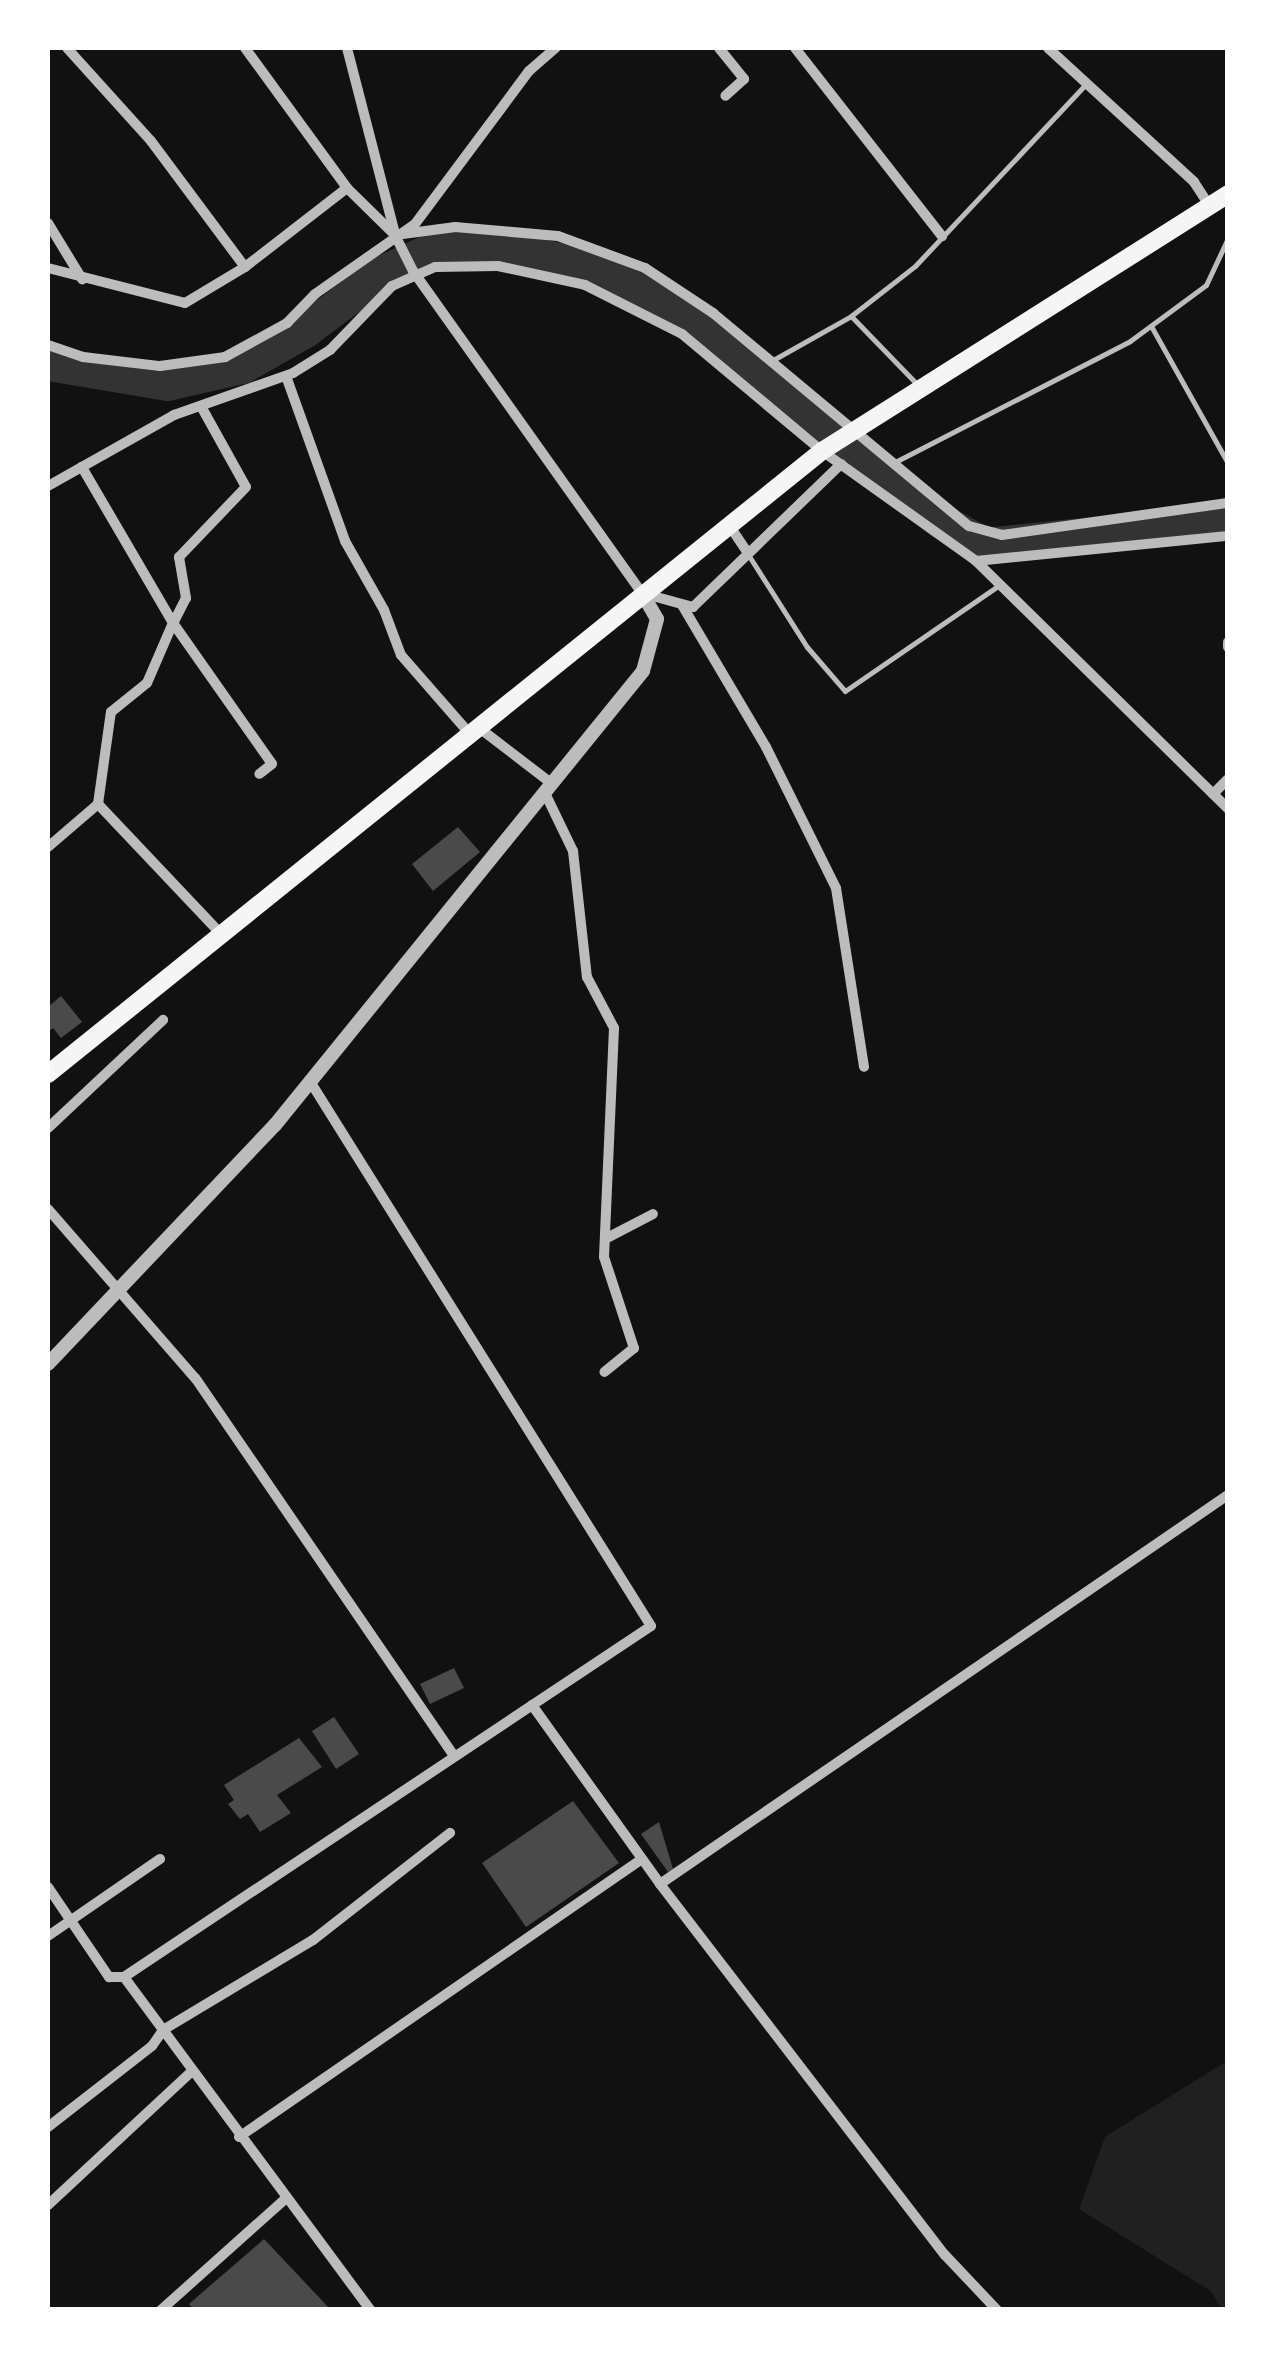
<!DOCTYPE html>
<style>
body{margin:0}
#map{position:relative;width:1275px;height:2357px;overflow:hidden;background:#111;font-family:Georgia,serif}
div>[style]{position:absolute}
.green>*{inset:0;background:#202020}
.river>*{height:35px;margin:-17.5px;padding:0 17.5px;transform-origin:17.5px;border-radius:17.5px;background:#333}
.building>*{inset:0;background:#4a4a4a}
.service>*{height:5px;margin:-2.5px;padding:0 2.5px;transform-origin:2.5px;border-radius:2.5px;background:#bcbcbc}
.minor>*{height:10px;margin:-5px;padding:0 5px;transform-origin:5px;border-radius:5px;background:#bcbcbc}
.tertiary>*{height:14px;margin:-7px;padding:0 7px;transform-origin:7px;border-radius:7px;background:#bcbcbc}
.primary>*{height:18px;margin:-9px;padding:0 9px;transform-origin:9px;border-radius:9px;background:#f5f5f5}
span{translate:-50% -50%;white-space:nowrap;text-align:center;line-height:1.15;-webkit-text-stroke:9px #fff;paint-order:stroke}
.frame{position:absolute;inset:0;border:50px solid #fff;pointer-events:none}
</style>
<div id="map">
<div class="green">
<div style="clip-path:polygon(1227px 2061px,1228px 2309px,1222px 2310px,1211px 2291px,1079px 2209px,1105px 2137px)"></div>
</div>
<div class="river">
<div style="left:48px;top:363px;width:121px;rotate:9.5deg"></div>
<div style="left:167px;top:383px;width:77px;rotate:-12.8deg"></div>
<div style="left:242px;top:366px;width:73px;rotate:-29.7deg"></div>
<div style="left:305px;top:330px;width:95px;rotate:-36.9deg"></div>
<div style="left:381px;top:273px;width:63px;rotate:-24.5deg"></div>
<div style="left:438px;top:247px;width:59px;rotate:1deg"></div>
<div style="left:497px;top:248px;width:75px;rotate:10.7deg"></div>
<div style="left:571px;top:262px;width:98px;rotate:22.1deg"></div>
<div style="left:662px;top:299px;width:357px;rotate:38.5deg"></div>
<div style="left:941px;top:521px;width:50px;rotate:28.6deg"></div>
<div style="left:985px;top:545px;width:244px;rotate:-5.9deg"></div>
</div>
<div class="building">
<div style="clip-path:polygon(458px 827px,480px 852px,433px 891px,412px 864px)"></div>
<div style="clip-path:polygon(61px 996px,82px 1022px,61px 1038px,53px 1028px,48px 1032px,48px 1007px)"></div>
<div style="clip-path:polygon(454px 1668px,464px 1688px,430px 1704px,420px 1684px)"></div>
<div style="clip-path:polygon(334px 1717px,359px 1754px,336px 1769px,312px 1731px)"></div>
<div style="clip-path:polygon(299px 1738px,322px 1767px,277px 1795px,291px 1813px,260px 1832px,248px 1814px,240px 1819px,228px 1804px,234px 1800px,224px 1785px)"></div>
<div style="clip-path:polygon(573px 1801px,619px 1863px,526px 1927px,482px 1863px)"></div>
<div style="clip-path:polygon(659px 1822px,673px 1869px,668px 1872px,641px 1834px)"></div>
<div style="clip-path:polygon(264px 2239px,331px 2310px,194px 2310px,189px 2304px)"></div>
</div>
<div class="service">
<div style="left:851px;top:316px;width:81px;rotate:-38deg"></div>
<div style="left:915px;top:266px;width:250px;rotate:-46.8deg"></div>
<div style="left:1151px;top:326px;width:157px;rotate:60.7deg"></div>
<div style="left:773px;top:360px;width:90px;rotate:-29.4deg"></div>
<div style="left:851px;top:316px;width:95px;rotate:45.9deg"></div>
<div style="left:895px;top:462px;width:264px;rotate:-27.2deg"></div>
<div style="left:1130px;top:341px;width:94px;rotate:-36.4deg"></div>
<div style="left:1206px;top:285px;width:52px;rotate:-64.9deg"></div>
<div style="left:749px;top:556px;width:108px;rotate:57.5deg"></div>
<div style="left:807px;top:647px;width:58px;rotate:49.2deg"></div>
<div style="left:845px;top:691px;width:187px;rotate:-34.5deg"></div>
</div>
<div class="minor">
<div style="left:67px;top:48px;width:125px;rotate:47.9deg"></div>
<div style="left:151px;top:141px;width:157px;rotate:53.3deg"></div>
<div style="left:245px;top:48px;width:173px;rotate:53.9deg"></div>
<div style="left:347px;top:188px;width:67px;rotate:44.4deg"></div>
<div style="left:395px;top:235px;width:40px;rotate:63.4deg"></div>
<div style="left:413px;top:271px;width:395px;rotate:54.6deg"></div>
<div style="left:642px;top:593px;width:53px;rotate:15.4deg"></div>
<div style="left:693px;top:607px;width:206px;rotate:-44deg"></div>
<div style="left:347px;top:48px;width:192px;rotate:75.5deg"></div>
<div style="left:719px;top:48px;width:40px;rotate:51deg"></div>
<div style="left:744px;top:79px;width:25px;rotate:138deg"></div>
<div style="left:795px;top:48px;width:239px;rotate:52deg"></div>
<div style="left:1048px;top:48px;width:198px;rotate:42.5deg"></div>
<div style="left:1194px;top:182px;width:27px;rotate:57deg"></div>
<div style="left:48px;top:223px;width:66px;rotate:58.7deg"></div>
<div style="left:395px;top:235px;width:61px;rotate:-7.6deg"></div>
<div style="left:455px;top:227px;width:103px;rotate:5deg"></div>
<div style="left:558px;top:236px;width:93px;rotate:20.2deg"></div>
<div style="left:645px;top:268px;width:82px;rotate:33.5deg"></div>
<div style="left:713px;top:313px;width:333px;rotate:39.8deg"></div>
<div style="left:969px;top:526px;width:34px;rotate:15deg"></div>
<div style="left:1002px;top:535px;width:228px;rotate:-8.1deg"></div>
<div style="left:48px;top:268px;width:141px;rotate:14.3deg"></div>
<div style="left:185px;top:303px;width:70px;rotate:-31deg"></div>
<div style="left:245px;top:267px;width:129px;rotate:-37.8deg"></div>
<div style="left:48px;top:345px;width:37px;rotate:19deg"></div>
<div style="left:83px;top:357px;width:78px;rotate:6.7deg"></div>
<div style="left:160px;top:366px;width:66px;rotate:-7.9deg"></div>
<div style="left:225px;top:357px;width:71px;rotate:-28.7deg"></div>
<div style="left:287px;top:323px;width:40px;rotate:-46deg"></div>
<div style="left:315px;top:294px;width:122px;rotate:-35deg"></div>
<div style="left:415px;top:224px;width:191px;rotate:-53.3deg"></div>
<div style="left:529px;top:71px;width:35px;rotate:-41deg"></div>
<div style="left:286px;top:376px;width:175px;rotate:70.3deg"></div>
<div style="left:345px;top:541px;width:79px;rotate:60.5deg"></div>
<div style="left:384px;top:610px;width:48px;rotate:69.3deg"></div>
<div style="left:401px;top:655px;width:103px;rotate:48.9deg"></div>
<div style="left:202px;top:408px;width:90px;rotate:60.9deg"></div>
<div style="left:246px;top:487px;width:97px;rotate:133.7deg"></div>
<div style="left:179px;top:557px;width:42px;rotate:80.3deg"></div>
<div style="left:186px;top:598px;width:28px;rotate:117deg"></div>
<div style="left:173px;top:623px;width:172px;rotate:54.9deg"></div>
<div style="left:272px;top:764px;width:16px;rotate:142deg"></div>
<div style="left:48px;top:486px;width:145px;rotate:-29.4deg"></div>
<div style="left:174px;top:415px;width:126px;rotate:-19.4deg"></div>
<div style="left:293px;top:373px;width:44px;rotate:-31.9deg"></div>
<div style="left:330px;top:350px;width:89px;rotate:-45.9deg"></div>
<div style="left:392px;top:286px;width:47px;rotate:-23.8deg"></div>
<div style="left:435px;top:267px;width:63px;rotate:-0.9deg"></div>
<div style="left:498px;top:266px;width:89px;rotate:12.3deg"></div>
<div style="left:585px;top:285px;width:109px;rotate:26.8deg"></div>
<div style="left:682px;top:334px;width:182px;rotate:39.9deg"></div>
<div style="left:822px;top:451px;width:189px;rotate:35.5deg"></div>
<div style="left:976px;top:561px;width:354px;rotate:44.5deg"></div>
<div style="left:729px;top:525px;width:34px;rotate:56deg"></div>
<div style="left:976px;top:561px;width:253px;rotate:-5.7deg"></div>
<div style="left:682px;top:605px;width:165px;rotate:59.4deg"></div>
<div style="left:766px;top:747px;width:157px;rotate:63.6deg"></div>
<div style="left:836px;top:888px;width:181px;rotate:81.1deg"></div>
<div style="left:1228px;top:642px;width:5px;rotate:90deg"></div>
<div style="left:478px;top:727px;width:92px;rotate:37.5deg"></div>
<div style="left:544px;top:791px;width:67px;rotate:64.2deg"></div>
<div style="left:573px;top:851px;width:127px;rotate:83.7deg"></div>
<div style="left:587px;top:977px;width:58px;rotate:62.1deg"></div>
<div style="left:614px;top:1028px;width:229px;rotate:92.5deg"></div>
<div style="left:604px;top:1257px;width:96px;rotate:71.8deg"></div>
<div style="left:634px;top:1348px;width:38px;rotate:141deg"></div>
<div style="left:1213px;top:794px;width:21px;rotate:-45deg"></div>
<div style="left:98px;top:804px;width:179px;rotate:46.6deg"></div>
<div style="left:48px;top:847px;width:66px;rotate:-40.7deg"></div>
<div style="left:98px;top:804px;width:93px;rotate:-82deg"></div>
<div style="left:111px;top:712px;width:46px;rotate:-38.9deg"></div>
<div style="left:147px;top:683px;width:65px;rotate:-66.6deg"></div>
<div style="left:173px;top:623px;width:181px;rotate:-120.3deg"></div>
<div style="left:48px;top:1128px;width:158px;rotate:-43.2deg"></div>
<div style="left:48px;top:1209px;width:225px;rotate:49deg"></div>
<div style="left:196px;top:1379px;width:457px;rotate:55.6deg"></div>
<div style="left:605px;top:1239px;width:54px;rotate:-27.5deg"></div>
<div style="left:532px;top:1705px;width:220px;rotate:54.4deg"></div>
<div style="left:660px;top:1884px;width:468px;rotate:52.5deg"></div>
<div style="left:945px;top:2255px;width:76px;rotate:46.6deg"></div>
<div style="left:660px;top:1884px;width:688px;rotate:-34.41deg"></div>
<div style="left:48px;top:1887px;width:109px;rotate:55.9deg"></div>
<div style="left:109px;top:1977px;width:15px"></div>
<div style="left:124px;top:1977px;width:633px;rotate:-33.66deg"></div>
<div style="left:651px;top:1626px;width:641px;rotate:-122.05deg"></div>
<div style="left:48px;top:1936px;width:136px;rotate:-34.5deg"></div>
<div style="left:124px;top:1977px;width:414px;rotate:53.5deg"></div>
<div style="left:48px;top:2127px;width:132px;rotate:-37.9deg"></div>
<div style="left:152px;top:2046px;width:19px;rotate:-55deg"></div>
<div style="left:163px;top:2030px;width:175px;rotate:-31deg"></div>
<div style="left:313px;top:1940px;width:174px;rotate:-38deg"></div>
<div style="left:239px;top:2137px;width:488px;rotate:-34.6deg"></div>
<div style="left:48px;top:2205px;width:197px;rotate:-42.9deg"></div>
<div style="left:161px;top:2310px;width:165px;rotate:-41.8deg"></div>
</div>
<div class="tertiary">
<div style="left:48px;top:1364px;width:330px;rotate:-46.5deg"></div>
<div style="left:275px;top:1125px;width:584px;rotate:-50.97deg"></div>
<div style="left:643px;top:671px;width:54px;rotate:-74.9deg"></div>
<div style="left:657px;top:619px;width:30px;rotate:-120deg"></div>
</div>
<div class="primary">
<div style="left:48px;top:1074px;width:994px;rotate:-38.83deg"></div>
<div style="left:822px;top:451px;width:481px;rotate:-32.3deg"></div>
</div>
<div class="frame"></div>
</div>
